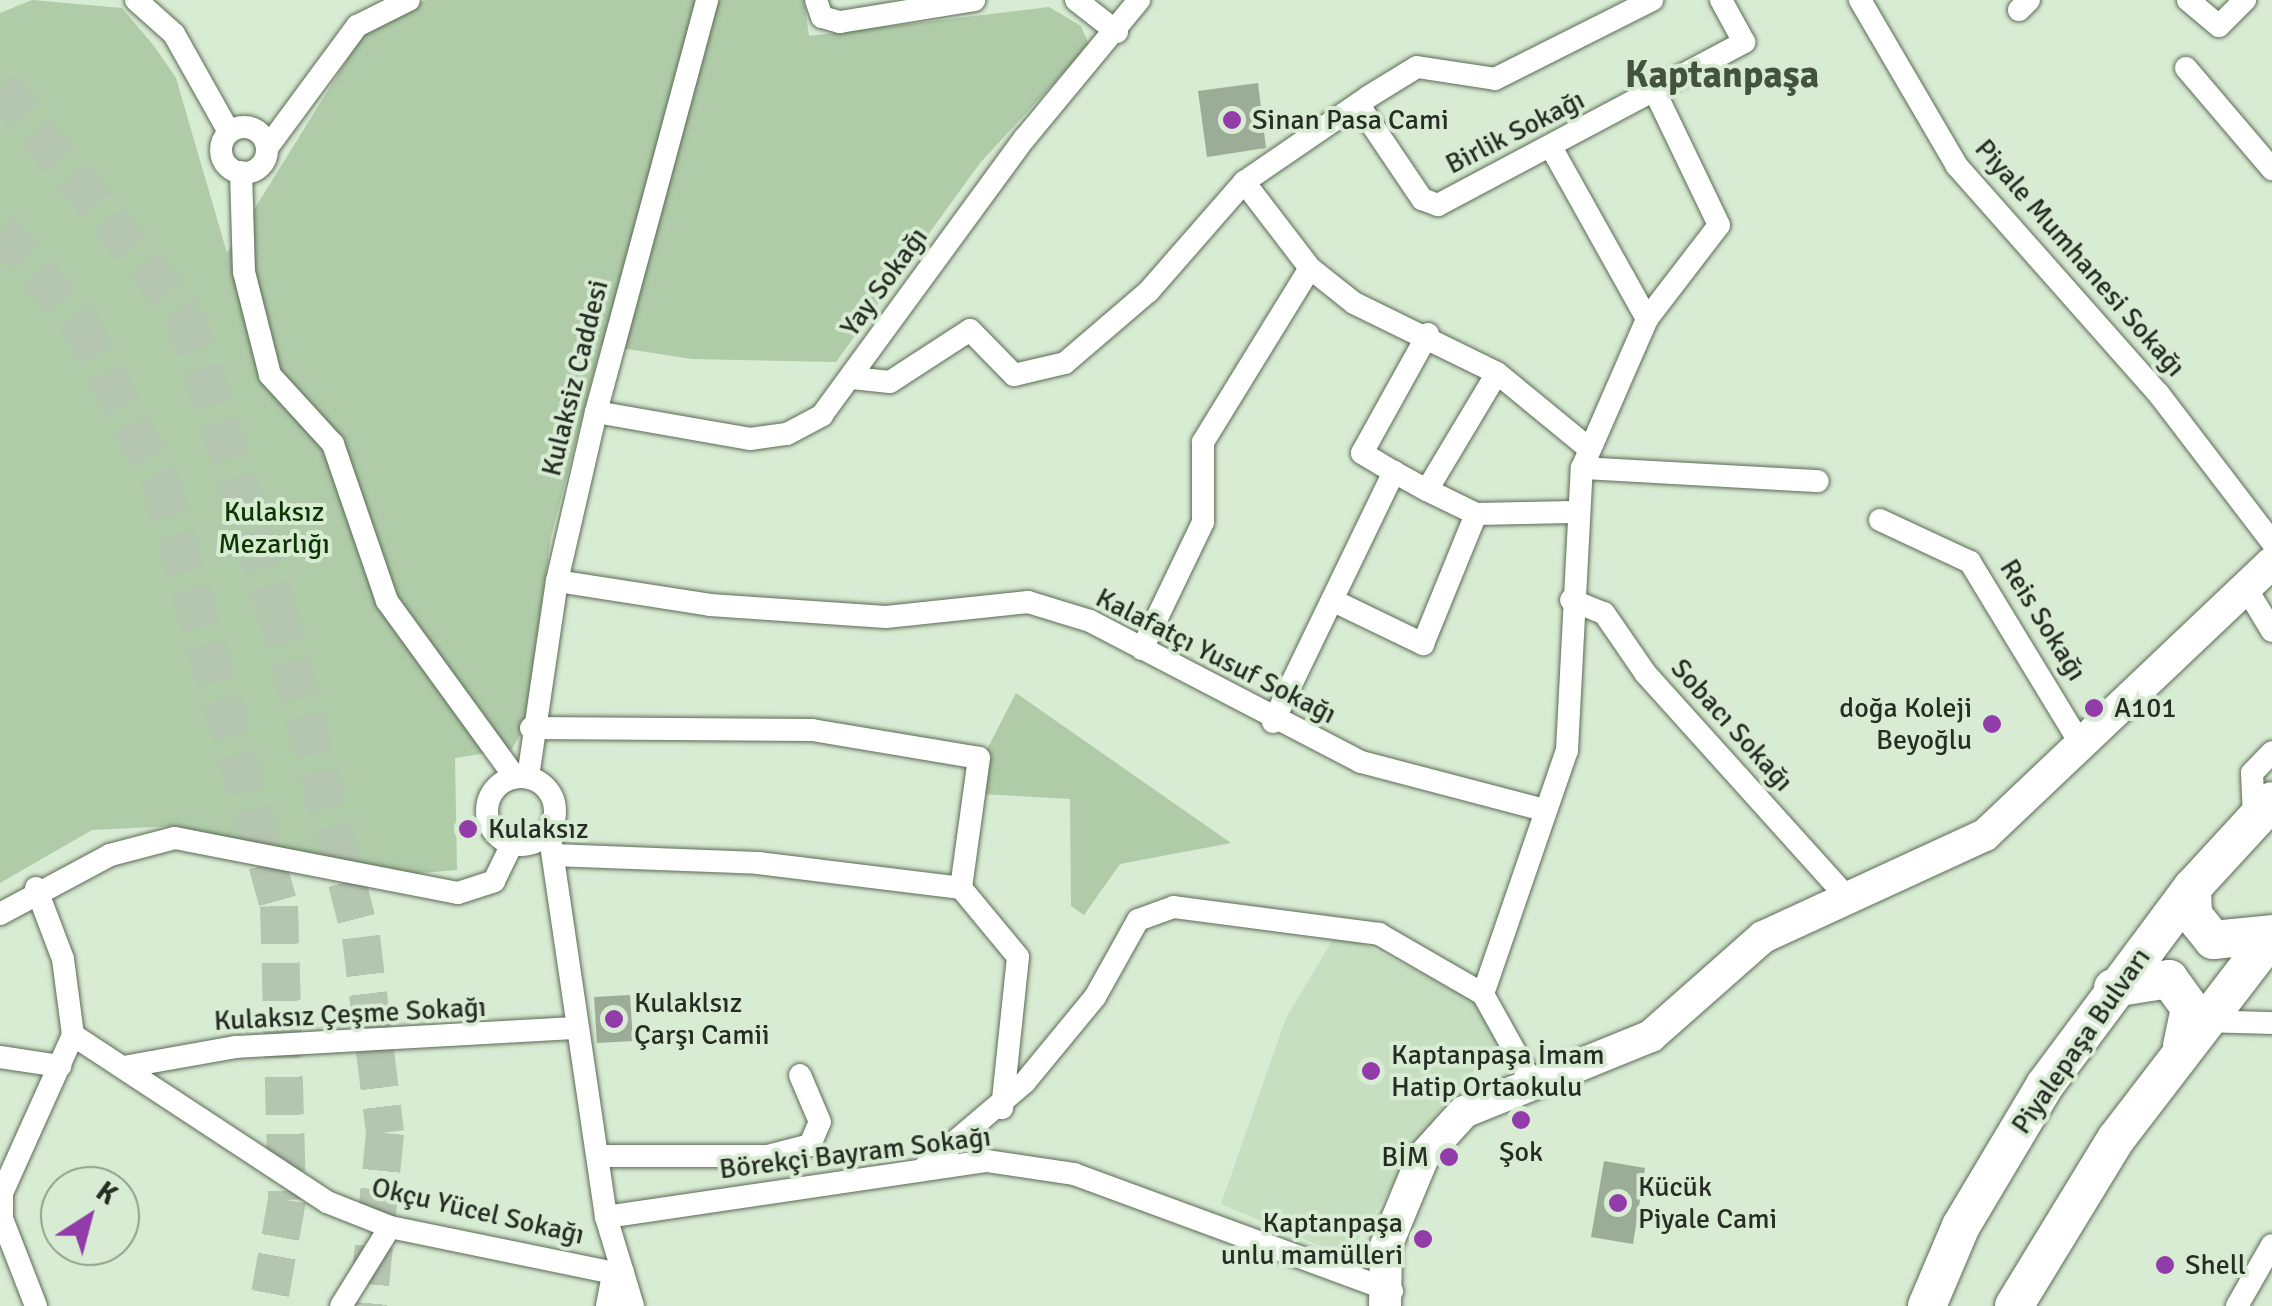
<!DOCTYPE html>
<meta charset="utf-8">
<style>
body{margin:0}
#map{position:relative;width:2272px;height:1306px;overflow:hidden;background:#d8ebd3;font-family:Signika,sans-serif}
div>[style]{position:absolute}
.built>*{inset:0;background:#c7dfc1}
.green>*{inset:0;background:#afcba8}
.building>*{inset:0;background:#9bad96}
.primary-tunnel>*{height:38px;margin-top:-19px;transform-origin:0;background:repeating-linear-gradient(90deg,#b4c5b0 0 38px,transparent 0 57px)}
.roads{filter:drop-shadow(0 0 2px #5b6b56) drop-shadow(0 0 2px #5b6b56)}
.street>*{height:22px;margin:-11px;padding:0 11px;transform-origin:11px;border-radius:11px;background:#fff}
.street>.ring{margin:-11px;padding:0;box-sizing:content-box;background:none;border:22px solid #fff;border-radius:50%}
.secondary>*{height:32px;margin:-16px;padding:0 16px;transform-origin:16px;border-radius:16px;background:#fff}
.primary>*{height:38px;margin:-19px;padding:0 19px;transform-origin:19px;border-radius:19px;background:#fff}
.dots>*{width:28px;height:28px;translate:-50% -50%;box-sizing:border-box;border:5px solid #d8ebd3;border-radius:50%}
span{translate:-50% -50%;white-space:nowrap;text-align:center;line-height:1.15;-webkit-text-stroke:8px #d8ebd3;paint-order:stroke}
.poi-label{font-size:28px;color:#262d24}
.left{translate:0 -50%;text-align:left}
.right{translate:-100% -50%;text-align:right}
.street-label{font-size:28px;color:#262d24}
.park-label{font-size:28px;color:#0d3700}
.district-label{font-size:38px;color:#44533f;font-weight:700}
.north{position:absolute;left:40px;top:1166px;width:100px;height:100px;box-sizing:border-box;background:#d8ebd3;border:2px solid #919f8d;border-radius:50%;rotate:36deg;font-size:28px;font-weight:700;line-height:40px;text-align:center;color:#262d24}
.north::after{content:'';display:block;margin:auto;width:35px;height:45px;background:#923ca9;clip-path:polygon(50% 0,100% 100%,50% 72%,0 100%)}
</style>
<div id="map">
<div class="built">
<div style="clip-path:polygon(1338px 931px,1484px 1006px,1503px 1042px,1447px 1099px,1347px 1257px,1221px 1204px,1286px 1018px)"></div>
</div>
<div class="green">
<div style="clip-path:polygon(32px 0,122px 8px,154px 46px,176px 78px,227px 253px,365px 31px,426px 0,804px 0,809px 36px,1049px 7px,1081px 26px,1089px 45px,980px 163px,836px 362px,692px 359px,601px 345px,551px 537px,524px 728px,512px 749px,455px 758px,457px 870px,409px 874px,174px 826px,92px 830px,0 883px,0 13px)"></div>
<div style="clip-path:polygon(1016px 693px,1231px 843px,1120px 864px,1084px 915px,1071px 906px,1070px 799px,981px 794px,984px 755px)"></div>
</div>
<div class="building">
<div style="clip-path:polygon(1258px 83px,1266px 148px,1207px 157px,1198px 91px)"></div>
<div style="clip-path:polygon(630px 995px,633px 1041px,597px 1043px,594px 997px)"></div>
<div style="clip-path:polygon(1604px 1161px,1645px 1168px,1633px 1244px,1591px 1237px)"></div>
</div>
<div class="primary-tunnel">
<div style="left:0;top:87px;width:293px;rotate:50.8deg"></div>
<div style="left:185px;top:314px;width:306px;rotate:72.7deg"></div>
<div style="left:276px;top:606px;width:342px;rotate:75.6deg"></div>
<div style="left:361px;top:937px;width:197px;rotate:83deg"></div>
<div style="left:385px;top:1133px;width:174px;rotate:95.6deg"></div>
<div style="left:0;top:229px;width:122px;rotate:49.7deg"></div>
<div style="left:79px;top:322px;width:178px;rotate:62.9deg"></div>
<div style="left:160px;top:480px;width:442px;rotate:74.4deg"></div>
<div style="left:279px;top:906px;width:294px;rotate:88.4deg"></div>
<div style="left:287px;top:1200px;width:108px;rotate:100.2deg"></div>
</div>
<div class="roads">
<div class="street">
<div style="left:136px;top:0;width:51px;rotate:41.8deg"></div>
<div style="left:174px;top:34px;width:112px;rotate:60.7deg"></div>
<div style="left:816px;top:0;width:18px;rotate:71deg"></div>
<div style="left:822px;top:17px;width:19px;rotate:16deg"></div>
<div style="left:840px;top:22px;width:136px;rotate:-9.3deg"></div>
<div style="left:1076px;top:0;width:52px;rotate:38deg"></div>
<div style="left:1860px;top:0;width:192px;rotate:59.7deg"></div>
<div style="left:1957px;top:166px;width:303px;rotate:48.5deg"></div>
<div style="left:2158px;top:393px;width:188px;rotate:52.6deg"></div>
<div style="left:2188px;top:0;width:40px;rotate:40deg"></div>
<div style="left:2219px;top:26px;width:37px;rotate:-45deg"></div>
<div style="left:2019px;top:10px;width:14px;rotate:-45deg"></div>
<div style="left:2186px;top:68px;width:133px;rotate:49.6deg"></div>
<div style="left:1358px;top:104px;width:115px;rotate:56deg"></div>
<div style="left:1422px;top:199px;width:17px;rotate:21deg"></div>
<div style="left:1438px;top:205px;width:347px;rotate:-28deg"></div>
<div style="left:1744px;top:42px;width:48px;rotate:-118.7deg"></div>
<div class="ring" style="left:221px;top:127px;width:24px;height:24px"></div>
<div style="left:1551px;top:147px;width:197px;rotate:60.8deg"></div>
<div style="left:267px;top:148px;width:152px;rotate:-53.6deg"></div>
<div style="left:357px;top:26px;width:58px;rotate:-26.6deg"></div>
<div style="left:241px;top:172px;width:100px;rotate:88.3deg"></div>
<div style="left:244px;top:272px;width:106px;rotate:75.8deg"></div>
<div style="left:270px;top:375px;width:93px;rotate:47.6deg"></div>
<div style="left:333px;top:444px;width:166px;rotate:71deg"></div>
<div style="left:387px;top:601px;width:218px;rotate:54deg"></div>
<div style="left:1244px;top:182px;width:108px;rotate:52.5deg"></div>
<div style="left:1310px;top:268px;width:56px;rotate:38.5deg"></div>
<div style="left:1354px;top:303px;width:159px;rotate:26.1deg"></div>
<div style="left:1497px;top:373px;width:117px;rotate:39.4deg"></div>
<div style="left:1428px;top:334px;width:136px;rotate:119deg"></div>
<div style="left:1362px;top:453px;width:37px;rotate:31deg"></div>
<div style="left:1394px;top:472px;width:38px;rotate:29deg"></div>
<div style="left:1427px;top:490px;width:136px;rotate:-59.1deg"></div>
<div style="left:852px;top:378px;width:38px;rotate:6deg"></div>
<div style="left:890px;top:382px;width:95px;rotate:-33deg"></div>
<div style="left:970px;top:330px;width:63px;rotate:45.6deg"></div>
<div style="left:1014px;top:375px;width:52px;rotate:-13.2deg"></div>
<div style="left:1065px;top:363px;width:111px;rotate:-40.6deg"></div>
<div style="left:1149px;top:291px;width:145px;rotate:-48.9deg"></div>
<div style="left:1244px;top:182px;width:150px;rotate:-34.4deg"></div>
<div style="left:1368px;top:97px;width:57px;rotate:-31.5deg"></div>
<div style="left:1417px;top:67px;width:79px;rotate:8.7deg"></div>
<div style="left:1495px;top:79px;width:176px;rotate:-26.7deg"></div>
<div style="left:596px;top:412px;width:156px;rotate:9.9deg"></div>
<div style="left:750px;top:439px;width:37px;rotate:-8deg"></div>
<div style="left:787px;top:434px;width:40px;rotate:-28deg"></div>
<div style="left:822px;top:415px;width:343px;rotate:-53.8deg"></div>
<div style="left:1025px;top:138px;width:179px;rotate:-50.4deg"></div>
<div style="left:1582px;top:468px;width:236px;rotate:3.2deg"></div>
<div style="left:1427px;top:490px;width:55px;rotate:26.1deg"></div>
<div style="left:1476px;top:514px;width:97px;rotate:-1.2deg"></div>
<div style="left:1880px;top:520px;width:99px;rotate:25deg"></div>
<div style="left:1970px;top:562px;width:215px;rotate:58.7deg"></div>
<div style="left:557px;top:581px;width:155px;rotate:8.9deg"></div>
<div style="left:710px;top:605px;width:176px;rotate:3.9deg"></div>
<div style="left:886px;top:617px;width:143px;rotate:-6deg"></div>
<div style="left:1028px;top:602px;width:65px;rotate:17deg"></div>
<div style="left:1090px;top:621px;width:305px;rotate:27.5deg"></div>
<div style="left:1361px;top:762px;width:189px;rotate:14.7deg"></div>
<div style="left:2246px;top:588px;width:50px;rotate:58.8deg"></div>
<div style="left:1571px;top:600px;width:35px;rotate:22deg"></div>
<div style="left:1604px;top:613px;width:74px;rotate:55.5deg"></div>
<div style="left:1646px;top:674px;width:302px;rotate:48deg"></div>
<div style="left:1336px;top:602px;width:97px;rotate:25.8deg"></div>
<div style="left:1423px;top:644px;width:140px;rotate:-67.8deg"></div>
<div style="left:1142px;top:649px;width:141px;rotate:-64.3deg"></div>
<div style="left:1203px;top:522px;width:80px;rotate:-90deg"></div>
<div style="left:1203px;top:442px;width:204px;rotate:-58.4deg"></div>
<div style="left:1273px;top:722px;width:278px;rotate:-64.2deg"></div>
<div style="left:531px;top:728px;width:281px;rotate:0.4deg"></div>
<div style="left:812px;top:730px;width:169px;rotate:9.5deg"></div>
<div style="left:979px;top:758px;width:131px;rotate:97.9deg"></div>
<div class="ring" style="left:487px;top:777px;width:46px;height:46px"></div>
<div style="left:528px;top:777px;width:198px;rotate:-81.6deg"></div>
<div style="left:557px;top:581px;width:173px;rotate:-77deg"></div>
<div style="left:596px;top:412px;width:427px;rotate:-74.9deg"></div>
<div style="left:2254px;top:817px;width:44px;rotate:-92.6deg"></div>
<div style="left:2252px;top:773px;width:29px;rotate:-46deg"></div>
<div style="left:549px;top:831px;width:390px;rotate:81.6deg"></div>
<div style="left:606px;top:1217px;width:93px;rotate:73.1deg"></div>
<div style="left:553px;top:855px;width:205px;rotate:2.2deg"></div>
<div style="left:758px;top:863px;width:205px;rotate:7deg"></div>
<div style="left:961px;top:888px;width:89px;rotate:50.4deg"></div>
<div style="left:1018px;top:957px;width:152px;rotate:96deg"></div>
<div style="left:0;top:914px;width:125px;rotate:-28.2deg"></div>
<div style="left:110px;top:855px;width:67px;rotate:-14.7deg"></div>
<div style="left:175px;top:838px;width:288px;rotate:11deg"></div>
<div style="left:458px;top:893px;width:38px;rotate:-18deg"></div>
<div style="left:494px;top:881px;width:41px;rotate:-64.1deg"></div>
<div style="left:2203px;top:1021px;width:69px;rotate:1.7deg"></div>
<div style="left:73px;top:1035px;width:304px;rotate:33.3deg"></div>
<div style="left:327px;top:1202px;width:68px;rotate:21.6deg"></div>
<div style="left:390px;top:1227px;width:233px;rotate:11.6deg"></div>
<div style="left:0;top:1057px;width:61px;rotate:8.5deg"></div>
<div style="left:129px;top:1066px;width:109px;rotate:-10.1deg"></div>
<div style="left:236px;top:1047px;width:341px;rotate:-3.2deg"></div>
<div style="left:1533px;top:1084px;width:103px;rotate:-119.1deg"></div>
<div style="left:1483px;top:994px;width:258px;rotate:-71deg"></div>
<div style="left:1567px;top:750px;width:282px;rotate:-87deg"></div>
<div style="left:1582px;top:468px;width:163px;rotate:-66.4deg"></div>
<div style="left:1647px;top:319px;width:118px;rotate:-52.5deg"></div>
<div style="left:1719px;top:225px;width:145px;rotate:-115.7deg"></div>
<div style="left:598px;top:1156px;width:170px"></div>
<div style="left:768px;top:1156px;width:43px;rotate:-14.7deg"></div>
<div style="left:810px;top:1145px;width:25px;rotate:-67deg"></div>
<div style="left:820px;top:1122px;width:51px;rotate:-113.1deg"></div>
<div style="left:924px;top:1168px;width:133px;rotate:-40.4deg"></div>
<div style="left:1025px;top:1082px;width:110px;rotate:-50.5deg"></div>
<div style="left:1095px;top:997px;width:88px;rotate:-60.8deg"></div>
<div style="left:1138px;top:920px;width:38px;rotate:-20deg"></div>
<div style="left:1174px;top:907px;width:207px;rotate:7.5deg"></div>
<div style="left:1379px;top:934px;width:120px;rotate:30deg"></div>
<div style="left:606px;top:1217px;width:385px;rotate:-8.4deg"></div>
<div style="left:987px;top:1161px;width:88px;rotate:8.5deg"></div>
<div style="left:1074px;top:1174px;width:339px;rotate:20.2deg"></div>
<div style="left:36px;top:1306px;width:93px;rotate:-111.3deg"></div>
<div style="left:2px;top:1219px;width:26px;rotate:-90deg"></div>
<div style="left:2px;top:1193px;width:173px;rotate:-65.8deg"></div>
<div style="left:73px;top:1035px;width:77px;rotate:-97.5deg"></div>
<div style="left:63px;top:959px;width:76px;rotate:-110.8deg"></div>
<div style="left:341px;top:1306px;width:93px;rotate:-58.2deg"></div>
<div style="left:2237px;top:1306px;width:70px;rotate:-60.2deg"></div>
</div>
<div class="secondary">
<div style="left:612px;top:1306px;width:33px;rotate:-79deg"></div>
<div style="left:1385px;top:1306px;width:60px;rotate:-89deg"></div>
<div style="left:1386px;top:1246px;width:96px;rotate:-67.4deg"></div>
<div style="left:1423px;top:1157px;width:61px;rotate:-47.7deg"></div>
<div style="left:1464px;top:1112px;width:202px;rotate:-22.1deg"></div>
<div style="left:1651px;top:1036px;width:149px;rotate:-41.5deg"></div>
<div style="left:1763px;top:937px;width:244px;rotate:-24.7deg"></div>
<div style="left:1985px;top:835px;width:395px;rotate:-43.5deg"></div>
</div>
<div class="primary">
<div style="left:2192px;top:888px;width:27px;rotate:88deg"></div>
<div style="left:2193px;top:915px;width:32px;rotate:51deg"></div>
<div style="left:2213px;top:940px;width:59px;rotate:-5.8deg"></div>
<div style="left:2113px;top:988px;width:57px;rotate:-9.1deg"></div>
<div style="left:2169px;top:979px;width:36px;rotate:54deg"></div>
<div style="left:2190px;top:1008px;width:39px;rotate:102deg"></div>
<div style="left:1927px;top:1306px;width:87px;rotate:-67deg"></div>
<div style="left:1961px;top:1226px;width:164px;rotate:-59.2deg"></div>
<div style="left:2045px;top:1085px;width:246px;rotate:-53.3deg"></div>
<div style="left:2192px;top:888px;width:118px;rotate:-47.4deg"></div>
<div style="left:2014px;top:1306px;width:196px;rotate:-58.6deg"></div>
<div style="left:2116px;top:1139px;width:256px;rotate:-52.5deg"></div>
</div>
</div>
<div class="dots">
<div style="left:1232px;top:120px;background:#923ca9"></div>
<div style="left:2094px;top:708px;background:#923ca9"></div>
<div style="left:1992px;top:724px;background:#923ca9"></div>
<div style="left:468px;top:829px;background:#923ca9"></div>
<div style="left:614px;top:1019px;background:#923ca9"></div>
<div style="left:1371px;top:1071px;background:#923ca9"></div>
<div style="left:1521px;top:1120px;background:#923ca9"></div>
<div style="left:1449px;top:1157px;background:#923ca9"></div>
<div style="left:1618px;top:1203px;background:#923ca9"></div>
<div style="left:1423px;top:1239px;background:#923ca9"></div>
<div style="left:2165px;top:1265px;background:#923ca9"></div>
</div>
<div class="poi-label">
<span class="left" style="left:1252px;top:120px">Sinan Pasa Cami</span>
<span class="right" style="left:1972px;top:724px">doğa Koleji<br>Beyoğlu</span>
<span class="left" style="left:2114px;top:708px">A101</span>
<span class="left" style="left:488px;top:829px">Kulaksız</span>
<span class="left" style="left:634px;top:1019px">Kulaklsız<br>Çarşı Camii</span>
<span class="left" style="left:1391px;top:1071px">Kaptanpaşa İmam<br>Hatip Ortaokulu</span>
<span style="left:1521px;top:1152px">Şok</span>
<span class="right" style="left:1429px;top:1157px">BİM</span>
<span class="left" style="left:1638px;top:1203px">Kücük<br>Piyale Cami</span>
<span class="right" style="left:1403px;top:1239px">Kaptanpaşa<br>unlu mamülleri</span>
<span class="left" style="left:2185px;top:1265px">Shell</span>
</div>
<div class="street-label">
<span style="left:1515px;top:132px;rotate:-27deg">Birlik Sokağı</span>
<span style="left:2080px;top:258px;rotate:49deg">Piyale Mumhanesi Sokağı</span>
<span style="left:884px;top:282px;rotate:-54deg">Yay Sokağı</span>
<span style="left:575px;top:378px;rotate:-76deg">Kulaksiz Caddesi</span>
<span style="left:2043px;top:620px;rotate:58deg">Reis Sokağı</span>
<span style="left:1216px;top:656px;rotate:27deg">Kalafatçı Yusuf Sokağı</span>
<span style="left:1732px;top:725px;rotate:48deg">Sobacı Sokağı</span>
<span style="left:350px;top:1014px;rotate:-3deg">Kulaksız Çeşme Sokağı</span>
<span style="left:2081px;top:1041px;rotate:-55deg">Piyalepaşa Bulvarı</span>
<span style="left:855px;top:1153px;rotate:-7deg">Börekçi Bayram Sokağı</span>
<span style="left:478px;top:1211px;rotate:13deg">Okçu Yücel Sokağı</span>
</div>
<div class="park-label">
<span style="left:274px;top:528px">Kulaksız<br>Mezarlığı</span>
</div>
<div class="district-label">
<span style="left:1722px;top:75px">Kaptanpaşa</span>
</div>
<div class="north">K</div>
</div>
